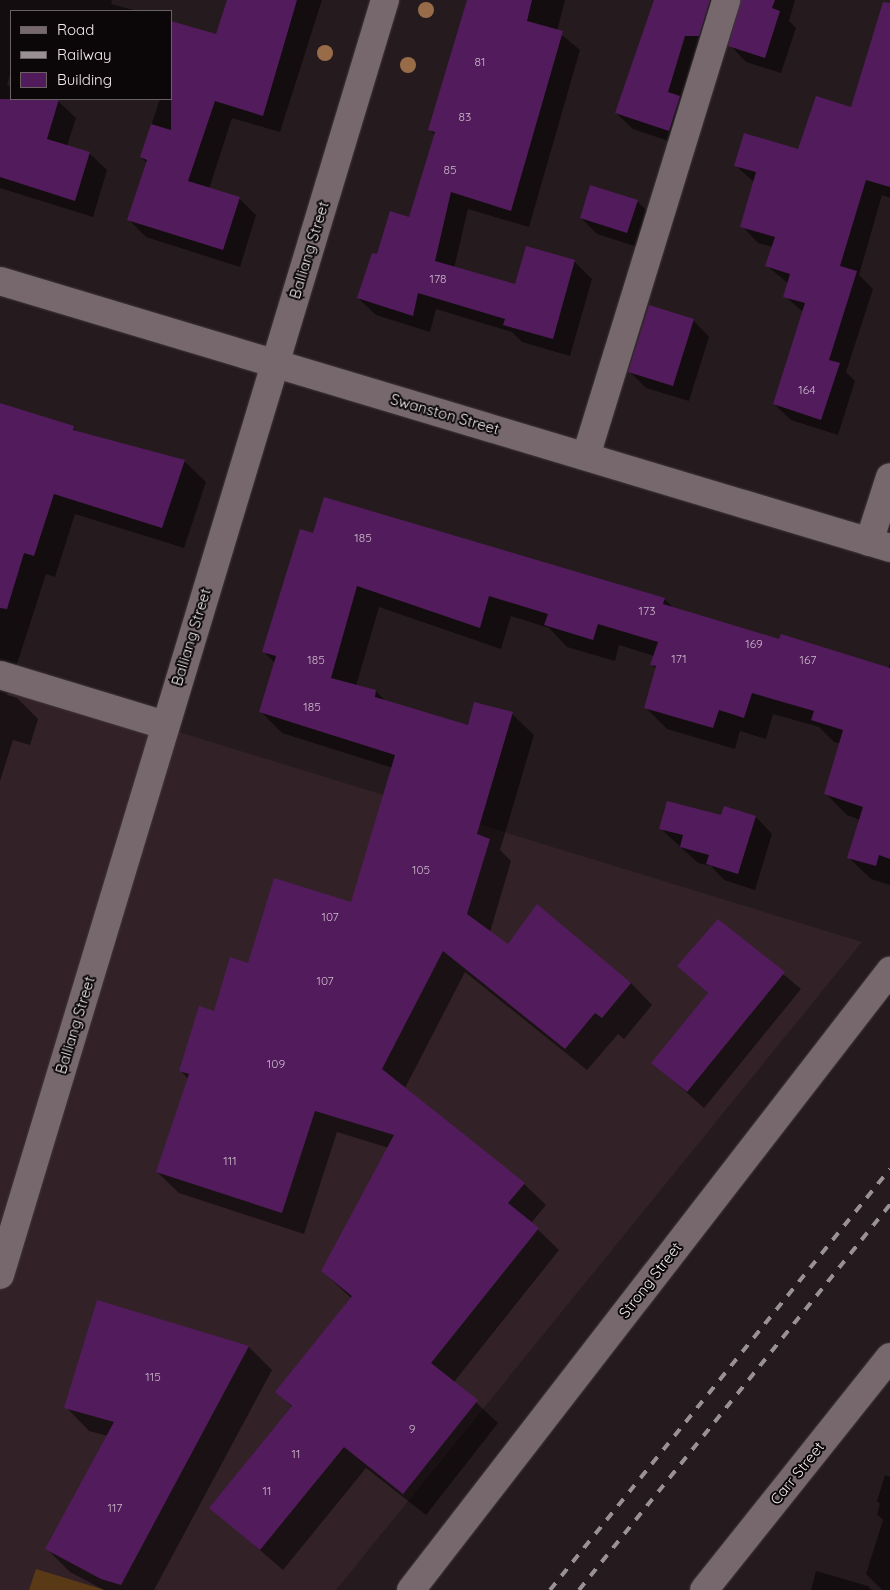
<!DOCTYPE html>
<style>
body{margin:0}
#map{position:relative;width:890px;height:1590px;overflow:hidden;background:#251a1e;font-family:Quicksand,sans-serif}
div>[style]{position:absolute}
.built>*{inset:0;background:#322127}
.green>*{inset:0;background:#5a3917}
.shadow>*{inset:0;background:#0007}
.building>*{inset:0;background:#521c5c}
.roads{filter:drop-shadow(0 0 1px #40383b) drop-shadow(0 0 1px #40383b)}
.minor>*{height:28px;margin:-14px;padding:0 14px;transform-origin:14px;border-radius:14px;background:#76686d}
.rail>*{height:4px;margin-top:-2px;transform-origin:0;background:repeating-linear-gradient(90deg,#9a9194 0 9px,transparent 0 18px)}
.trees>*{width:16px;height:16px;margin:-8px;border-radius:50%;background:#996c49}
span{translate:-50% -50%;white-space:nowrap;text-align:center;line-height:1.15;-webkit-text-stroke:4px #0b0708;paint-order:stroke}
.number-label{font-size:12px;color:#cbb7ca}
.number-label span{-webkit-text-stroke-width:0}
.street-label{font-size:15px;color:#f3ebee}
.legend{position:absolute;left:10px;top:10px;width:162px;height:90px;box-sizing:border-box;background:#0b0708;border:1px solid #686264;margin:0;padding:6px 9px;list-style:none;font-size:15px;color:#f3ebee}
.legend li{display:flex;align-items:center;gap:10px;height:25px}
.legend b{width:25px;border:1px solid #686264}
</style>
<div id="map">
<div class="built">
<div style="clip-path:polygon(0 677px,862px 942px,336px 1590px,0 1590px)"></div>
</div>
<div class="green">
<div style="clip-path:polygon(36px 1569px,105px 1590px,29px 1590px)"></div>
</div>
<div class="shadow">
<div style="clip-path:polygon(0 0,112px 0,111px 4px,137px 11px,11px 11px,11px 70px,7px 85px,11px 87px,11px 99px,58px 101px,76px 118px,67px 146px,89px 153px,107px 170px,93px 217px,0 188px)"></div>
<div style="clip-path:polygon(228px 0,322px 0,280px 132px,232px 118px,209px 189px,239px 198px,256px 215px,240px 267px,146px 237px,129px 220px,147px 163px,141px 157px,160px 99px,171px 99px,217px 36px)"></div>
<div style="clip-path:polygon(468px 0,565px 0,557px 31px,580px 50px,529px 227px,468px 209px,454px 268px,516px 286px,574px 261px,592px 279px,570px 356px,522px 342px,512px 332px,436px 309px,430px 332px,376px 315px,358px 298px,378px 255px,410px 219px,435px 135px,429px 129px)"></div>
<div style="clip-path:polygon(655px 0,795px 0,789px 21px,796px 28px,781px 73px,746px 62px,730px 45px,741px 3px,732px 4px,686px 147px,633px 129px,616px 113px)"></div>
<div style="clip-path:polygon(890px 45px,890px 198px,882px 195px,859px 275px,873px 289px,846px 372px,855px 381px,838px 435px,791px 420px,774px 404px,804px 313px,785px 296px,789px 284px,767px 266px,773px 247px,758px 243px,742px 226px,755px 183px,735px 165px,799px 150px,851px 109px)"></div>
<div style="clip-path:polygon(637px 201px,654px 218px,644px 249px,597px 234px,581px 218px)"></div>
<div style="clip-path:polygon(693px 320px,709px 337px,689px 401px,646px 388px,630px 372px)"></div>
<div style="clip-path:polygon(0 403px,73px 428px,78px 433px,184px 461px,206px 482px,184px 548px,75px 514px,55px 577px,46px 574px,7px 695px,17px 698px,38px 719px,30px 745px,13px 740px,0 781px)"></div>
<div style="clip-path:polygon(314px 535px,664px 599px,674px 608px,780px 640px,888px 669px,890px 663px,890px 885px,871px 879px,849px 858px,860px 820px,847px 815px,825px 793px,840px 744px,834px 742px,819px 727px,773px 714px,766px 739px,740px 731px,735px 749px,667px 729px,645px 707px,657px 670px,651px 664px,654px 656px,619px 645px,615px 661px,567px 647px,549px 628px,511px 616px,501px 649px,379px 607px,356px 686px,376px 691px,386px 702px,468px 727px,512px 714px,534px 735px,500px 850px,511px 861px,490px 932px,508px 945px,631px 983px,652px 1005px,624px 1039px,618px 1034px,587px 1070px,465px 972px,405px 1088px,524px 1184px,546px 1205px,531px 1223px,559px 1250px,454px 1382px,498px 1423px,426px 1515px,366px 1468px,283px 1570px,210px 1507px,292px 1407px,277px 1392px,351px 1298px,322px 1271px,389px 1148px,337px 1132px,304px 1234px,179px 1193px,157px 1172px,188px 1079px,181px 1071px,215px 1012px,249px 964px,352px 903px,393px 768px,282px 733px,260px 711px,275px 663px,264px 652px)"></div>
<div style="clip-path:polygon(725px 808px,756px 817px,772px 834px,755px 890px,724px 880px,711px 866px,698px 863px,660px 828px,722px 816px)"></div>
<div style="clip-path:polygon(719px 921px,801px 989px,704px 1108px,653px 1063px,709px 994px,679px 966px)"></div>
<div style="clip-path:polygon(98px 1302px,249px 1347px,272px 1370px,154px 1590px,104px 1590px,70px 1572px,47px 1549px,108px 1436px,89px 1431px,66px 1407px)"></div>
<div style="clip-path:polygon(885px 1475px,890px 1477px,890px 1590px,882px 1590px,866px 1574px,883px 1520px,877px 1514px,880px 1504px,877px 1501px)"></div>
<div style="clip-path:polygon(816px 1571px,868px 1586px,872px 1590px,811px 1590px)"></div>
</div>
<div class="building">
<div style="clip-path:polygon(227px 0,297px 0,263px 116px,215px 101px,188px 181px,240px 197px,223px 250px,127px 220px,147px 160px,140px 157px,151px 124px,171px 130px,171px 21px,216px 34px)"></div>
<div style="clip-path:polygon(467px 0,532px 0,527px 21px,563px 31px,511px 211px,451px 192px,435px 261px,515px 284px,526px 246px,575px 260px,553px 339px,503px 325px,505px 319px,418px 293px,413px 316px,357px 298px,372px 253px,377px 254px,390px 211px,409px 217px,435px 132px,428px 130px)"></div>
<div style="clip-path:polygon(654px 0,710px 0,699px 36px,685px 36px,668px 92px,680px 96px,669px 131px,615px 113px)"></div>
<div style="clip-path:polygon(741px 0,775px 0,772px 8px,780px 11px,765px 58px,728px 46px)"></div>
<div style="clip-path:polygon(883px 2px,890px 3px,890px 187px,866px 180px,840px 266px,857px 271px,829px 360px,840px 363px,821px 420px,773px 404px,805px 303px,783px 297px,790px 274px,765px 266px,775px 237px,740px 227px,756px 172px,734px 166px,744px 133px,798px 149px,816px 96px,851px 107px)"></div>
<div style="clip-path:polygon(0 99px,59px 99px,47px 139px,90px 152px,75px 201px,0 177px)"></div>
<div style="clip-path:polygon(590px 185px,638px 200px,627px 233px,580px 218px)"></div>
<div style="clip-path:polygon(649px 305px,694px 319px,673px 386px,628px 372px)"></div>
<div style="clip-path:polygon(0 403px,74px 426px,73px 430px,185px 460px,162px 528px,54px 494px,34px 556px,24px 553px,7px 609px,0 608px)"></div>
<div style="clip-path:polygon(324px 497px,665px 598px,663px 604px,703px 616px,779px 639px,781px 634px,890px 668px,890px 859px,879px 855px,876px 866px,847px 858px,863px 807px,824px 794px,843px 730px,811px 720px,814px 711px,752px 693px,744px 718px,719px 710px,713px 728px,644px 708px,656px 666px,650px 665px,658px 642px,598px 624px,593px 640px,544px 625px,548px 614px,489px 596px,480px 628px,357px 586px,331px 678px,376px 690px,375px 697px,468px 725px,474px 702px,513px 712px,477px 834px,490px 839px,467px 914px,508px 944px,537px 904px,631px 983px,602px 1018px,595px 1013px,565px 1049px,443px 951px,382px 1069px,525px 1183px,508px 1203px,539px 1228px,431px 1363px,478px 1400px,403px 1494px,344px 1447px,260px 1550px,209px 1508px,292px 1406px,275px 1392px,352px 1296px,321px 1271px,394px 1135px,315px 1111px,282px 1213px,156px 1172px,189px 1074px,179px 1071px,199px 1006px,214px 1011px,230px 957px,248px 963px,274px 878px,351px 902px,395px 755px,259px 712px,276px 656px,262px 652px,278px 600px,300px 529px,313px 533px)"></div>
<div style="clip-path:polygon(667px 801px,721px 815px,724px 806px,756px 816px,738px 874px,706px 864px,709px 855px,680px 847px,683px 835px,659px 829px)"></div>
<div style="clip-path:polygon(718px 919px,785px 972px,687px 1092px,651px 1063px,708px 993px,677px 966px)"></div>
<div style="clip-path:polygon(97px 1300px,249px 1346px,121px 1585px,101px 1579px,45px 1549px,114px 1422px,64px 1408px)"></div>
</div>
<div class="roads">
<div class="minor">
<div style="left:0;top:281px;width:929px;rotate:16.7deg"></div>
<div style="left:586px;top:456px;width:477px;rotate:-72.9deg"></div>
<div style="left:869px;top:542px;width:68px;rotate:-72.1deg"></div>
<div style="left:0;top:675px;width:172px;rotate:16.9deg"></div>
<div style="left:0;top:1275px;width:1332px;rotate:-73.2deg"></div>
<div style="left:411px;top:1590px;width:783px;rotate:-52.27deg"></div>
<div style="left:704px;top:1590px;width:298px;rotate:-51.4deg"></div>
</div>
</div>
<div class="rail">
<div style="left:550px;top:1590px;width:541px;rotate:-51.08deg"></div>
<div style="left:579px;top:1590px;width:496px;rotate:-51.1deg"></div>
</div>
<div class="trees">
<div style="left:426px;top:10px"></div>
<div style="left:325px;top:53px"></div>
<div style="left:408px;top:65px"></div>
</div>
<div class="number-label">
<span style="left:480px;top:62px">81</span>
<span style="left:465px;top:117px">83</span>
<span style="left:450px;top:170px">85</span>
<span style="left:438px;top:279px">178</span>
<span style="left:807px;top:390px">164</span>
<span style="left:363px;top:538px">185</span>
<span style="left:647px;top:611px">173</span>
<span style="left:754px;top:644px">169</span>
<span style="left:679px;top:659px">171</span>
<span style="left:316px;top:660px">185</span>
<span style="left:808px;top:660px">167</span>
<span style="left:312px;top:707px">185</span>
<span style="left:421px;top:870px">105</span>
<span style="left:330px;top:917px">107</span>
<span style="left:325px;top:981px">107</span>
<span style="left:276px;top:1064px">109</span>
<span style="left:230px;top:1161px">111</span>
<span style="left:153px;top:1377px">115</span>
<span style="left:412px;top:1429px">9</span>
<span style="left:296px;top:1454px">11</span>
<span style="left:267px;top:1491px">11</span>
<span style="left:115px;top:1508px">117</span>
</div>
<div class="street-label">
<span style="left:309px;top:250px;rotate:-73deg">Balliang Street</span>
<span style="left:445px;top:414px;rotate:16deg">Swanston Street</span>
<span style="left:191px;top:637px;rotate:-73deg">Balliang Street</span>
<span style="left:75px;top:1025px;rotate:-73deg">Balliang Street</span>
<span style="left:650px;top:1280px;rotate:-52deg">Strong Street</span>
<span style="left:797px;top:1473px;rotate:-51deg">Carr Street</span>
</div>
<ul class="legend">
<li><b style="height:6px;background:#76686d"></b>Road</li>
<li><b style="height:6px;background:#9a9194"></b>Railway</li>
<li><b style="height:14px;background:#521c5c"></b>Building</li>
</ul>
</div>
